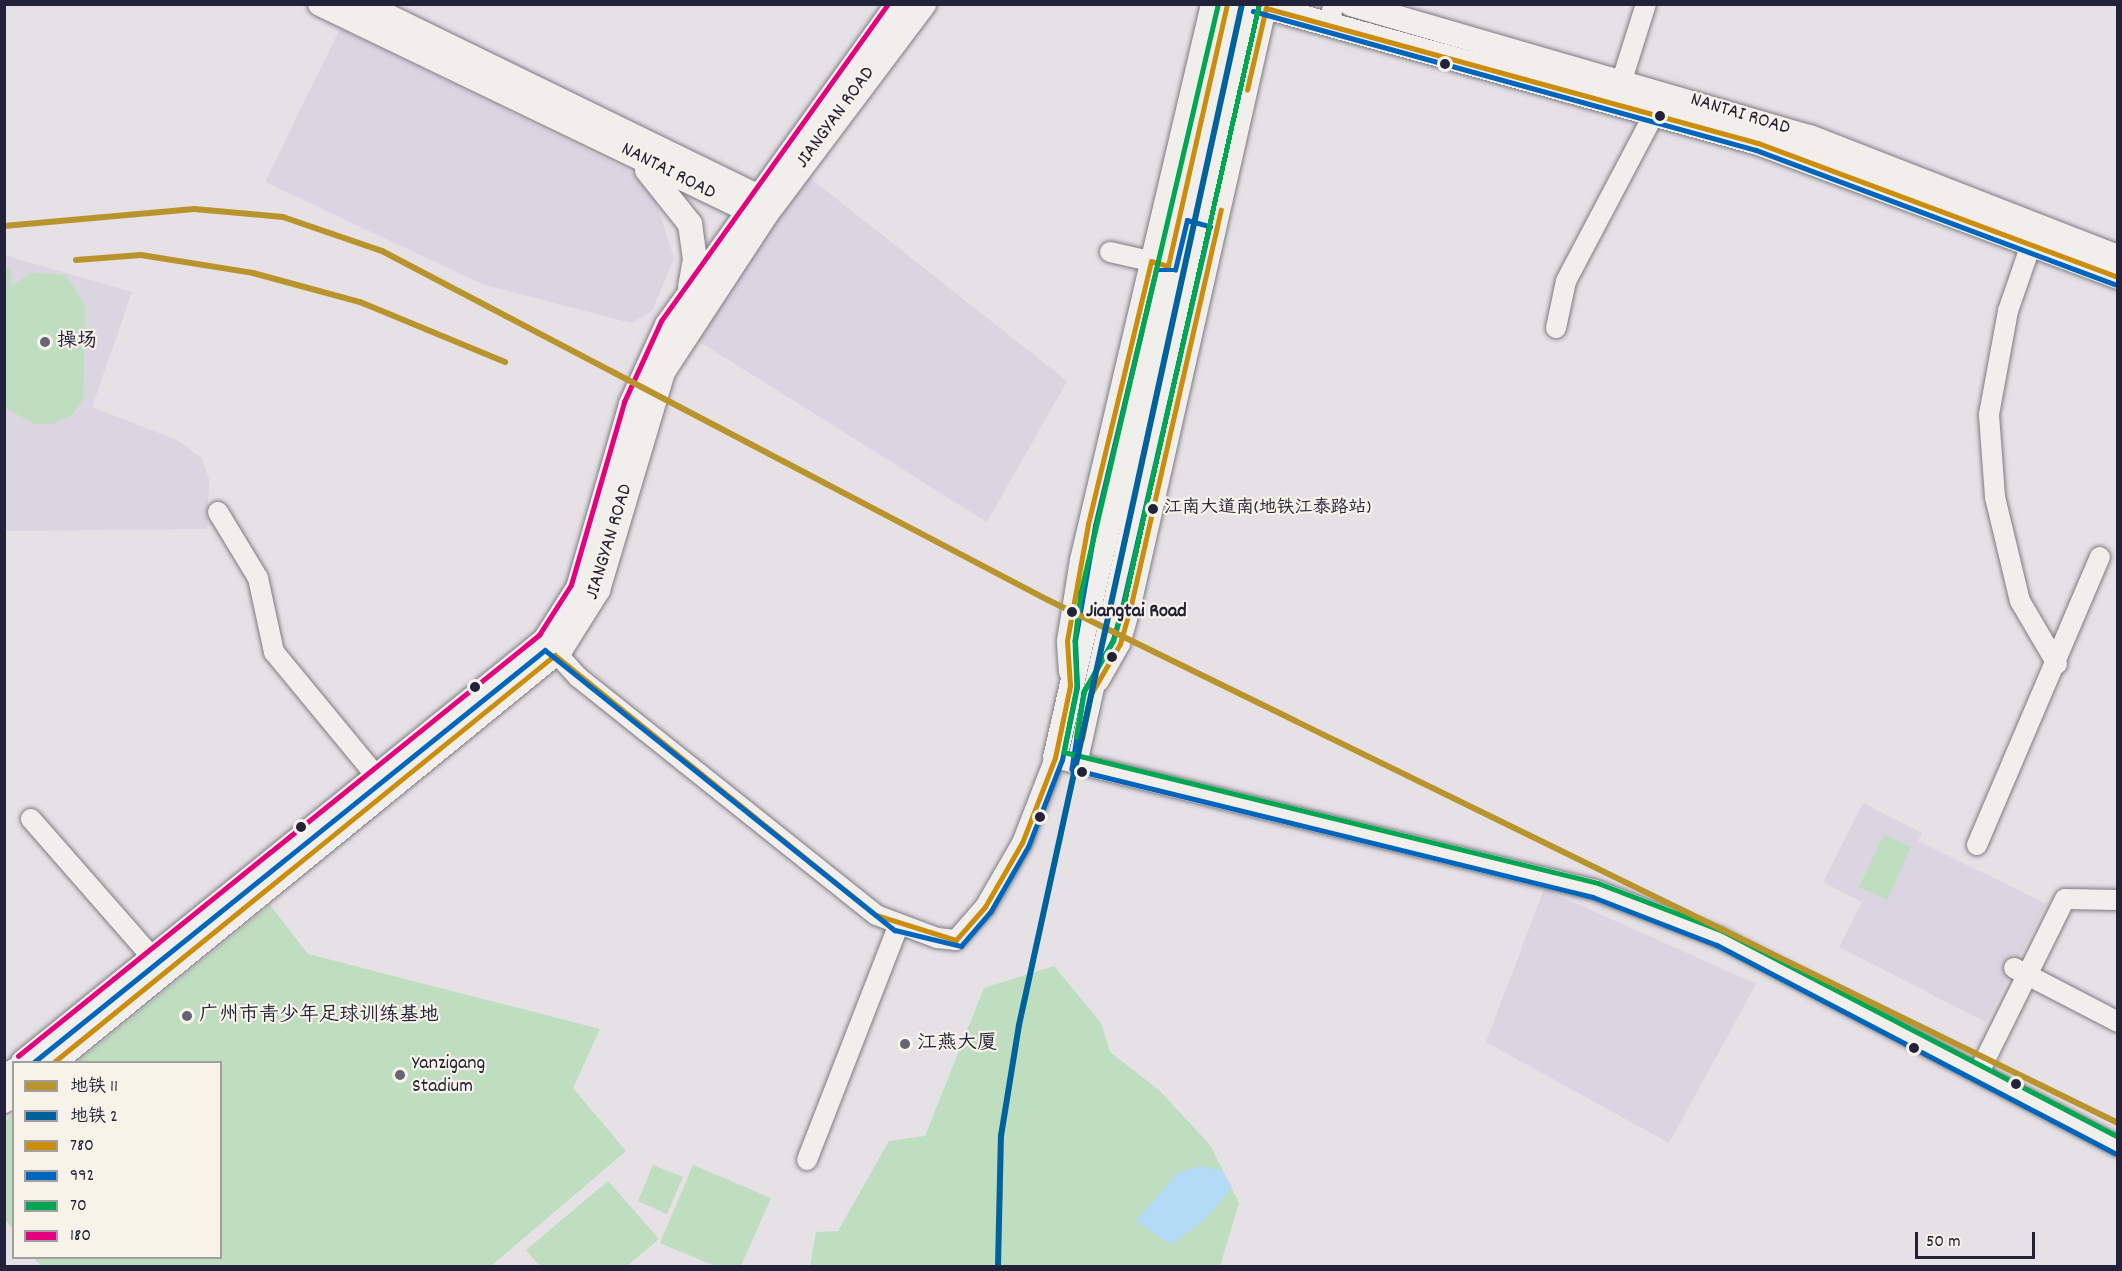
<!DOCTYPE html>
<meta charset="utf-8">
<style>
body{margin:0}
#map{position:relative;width:2122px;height:1271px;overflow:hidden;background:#e5e1e5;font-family:Dekko,"LXGW WenKai TC",sans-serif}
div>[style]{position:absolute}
.built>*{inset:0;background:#dbd5e2}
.green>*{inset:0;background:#bfddbf}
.water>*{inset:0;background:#b3dbf6}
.roads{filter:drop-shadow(0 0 2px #7e7c83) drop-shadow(0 0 2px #7e7c83)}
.minor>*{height:20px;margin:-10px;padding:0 10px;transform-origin:10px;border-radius:10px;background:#f0efec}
.major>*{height:24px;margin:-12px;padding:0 12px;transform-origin:12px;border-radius:12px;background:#f0efec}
.bus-1>*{height:4.5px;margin:-2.25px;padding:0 2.25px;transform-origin:2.25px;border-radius:2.25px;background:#cc8c0c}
.bus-2>*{height:4.5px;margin:-2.25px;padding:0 2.25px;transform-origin:2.25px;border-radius:2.25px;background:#0065bd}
.bus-3>*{height:4.5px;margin:-2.25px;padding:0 2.25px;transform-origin:2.25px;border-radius:2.25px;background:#00a651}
.bus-4>*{height:4.5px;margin:-2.25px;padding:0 2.25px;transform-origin:2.25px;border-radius:2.25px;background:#e5007d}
.metro-1>*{height:6px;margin:-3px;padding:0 3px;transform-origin:3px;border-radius:3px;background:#b9942c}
.metro-2>*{height:6px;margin:-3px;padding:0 3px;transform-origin:3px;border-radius:3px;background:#00629b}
.dots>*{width:16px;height:16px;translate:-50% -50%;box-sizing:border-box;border:3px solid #f7f3e8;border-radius:50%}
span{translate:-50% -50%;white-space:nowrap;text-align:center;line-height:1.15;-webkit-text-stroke:4.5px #f7f3e8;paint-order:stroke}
.bus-label{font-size:18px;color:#22223b}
.left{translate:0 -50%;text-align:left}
.street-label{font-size:20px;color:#22223b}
.poi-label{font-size:20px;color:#22223b}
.stop-label{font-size:20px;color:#22223b;font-weight:700}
.frame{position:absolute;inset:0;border:6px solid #22223b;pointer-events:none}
.legend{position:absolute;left:12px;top:1061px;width:210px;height:198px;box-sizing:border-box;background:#f7f3e8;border:2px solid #a29fa3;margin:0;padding:8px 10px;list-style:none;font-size:18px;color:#22223b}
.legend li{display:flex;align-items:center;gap:12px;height:30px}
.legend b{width:30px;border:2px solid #a29fa3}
.scale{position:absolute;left:1915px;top:1232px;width:120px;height:27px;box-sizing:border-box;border:3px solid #22223b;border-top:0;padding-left:8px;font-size:18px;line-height:21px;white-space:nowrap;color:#22223b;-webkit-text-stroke:4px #f7f3e8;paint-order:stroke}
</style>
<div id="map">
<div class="built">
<div style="clip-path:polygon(340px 29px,630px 171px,655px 199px,674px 258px,652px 311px,631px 323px,482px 284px,265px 182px)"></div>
<div style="clip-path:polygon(805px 174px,1067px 381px,987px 522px,698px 341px)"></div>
<div style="clip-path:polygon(4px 255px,132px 292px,92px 407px,177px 440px,202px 458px,209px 479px,207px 529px,5px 531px)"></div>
<div style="clip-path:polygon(1863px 803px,1922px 833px,1918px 841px,2046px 904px,1986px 1022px,1839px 947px,1862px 902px,1823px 882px)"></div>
<div style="clip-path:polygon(1544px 889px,1756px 984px,1669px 1143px,1486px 1042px)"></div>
</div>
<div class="green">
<div style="clip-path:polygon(5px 268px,11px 268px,11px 286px,31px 273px,66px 275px,85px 305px,83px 399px,72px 415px,53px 424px,35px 424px,5px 408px)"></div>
<div style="clip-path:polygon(1884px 834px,1911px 847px,1887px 900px,1859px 887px)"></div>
<div style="clip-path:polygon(270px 905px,308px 954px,600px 1029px,573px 1088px,626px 1151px,491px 1266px,41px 1266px,34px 1258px,220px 1258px,220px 1062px,77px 1062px)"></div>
<div style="clip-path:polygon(1054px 966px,1101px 1023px,1110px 1052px,1160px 1091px,1210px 1145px,1239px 1203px,1220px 1266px,810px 1266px,816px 1232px,838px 1231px,889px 1141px,925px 1136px,984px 988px)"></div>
<div style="clip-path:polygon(13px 1114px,13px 1230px,4px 1218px,5px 1121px)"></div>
<div style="clip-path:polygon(653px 1165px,683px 1177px,667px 1214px,638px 1201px)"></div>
<div style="clip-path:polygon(693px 1165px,771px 1198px,741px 1266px,715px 1266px,660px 1243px)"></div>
<div style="clip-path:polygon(608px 1181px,659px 1239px,627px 1266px,540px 1266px,526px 1250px)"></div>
</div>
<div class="water">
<div style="clip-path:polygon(1200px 1166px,1222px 1171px,1232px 1187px,1205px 1219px,1171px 1245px,1136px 1221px,1178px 1173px)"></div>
</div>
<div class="roads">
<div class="minor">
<div style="left:1328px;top:24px;width:21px;rotate:-73deg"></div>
<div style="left:1622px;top:80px;width:80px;rotate:-72.5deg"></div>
<div style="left:2036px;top:230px;width:86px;rotate:109.1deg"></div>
<div style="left:2008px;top:311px;width:106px;rotate:100.4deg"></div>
<div style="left:1989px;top:415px;width:82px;rotate:85.8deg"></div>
<div style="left:1995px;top:497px;width:107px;rotate:76.5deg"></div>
<div style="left:2020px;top:601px;width:73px;rotate:59.6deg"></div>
<div style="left:1110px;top:252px;width:54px;rotate:12.8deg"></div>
<div style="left:1556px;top:328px;width:48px;rotate:-78deg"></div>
<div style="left:1566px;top:281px;width:191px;rotate:-62.2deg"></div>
<div style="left:218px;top:512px;width:77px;rotate:58.8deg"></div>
<div style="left:258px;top:578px;width:76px;rotate:77.8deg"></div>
<div style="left:274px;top:652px;width:163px;rotate:50.5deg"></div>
<div style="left:546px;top:642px;width:47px;rotate:47.6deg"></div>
<div style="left:578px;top:677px;width:381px;rotate:38.6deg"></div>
<div style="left:876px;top:915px;width:65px;rotate:20.7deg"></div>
<div style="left:937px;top:938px;width:19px;rotate:6deg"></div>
<div style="left:956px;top:940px;width:44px;rotate:-48.7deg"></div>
<div style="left:985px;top:907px;width:74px;rotate:-60deg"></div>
<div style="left:1022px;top:843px;width:91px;rotate:-68.8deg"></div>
<div style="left:1055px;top:758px;width:556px;rotate:13.74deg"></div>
<div style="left:1595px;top:890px;width:134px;rotate:21deg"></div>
<div style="left:1720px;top:938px;width:449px;rotate:27.6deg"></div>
<div style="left:1069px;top:672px;width:31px;rotate:-94deg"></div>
<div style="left:1067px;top:641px;width:82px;rotate:-80.9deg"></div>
<div style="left:1080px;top:560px;width:571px;rotate:-76.74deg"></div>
<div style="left:1099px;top:681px;width:43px;rotate:-60.4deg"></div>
<div style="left:1120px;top:644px;width:41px;rotate:-74.2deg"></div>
<div style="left:1131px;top:605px;width:616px;rotate:-77.25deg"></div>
<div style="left:1077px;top:764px;width:779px;rotate:-77.39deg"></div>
<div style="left:31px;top:819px;width:182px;rotate:48.8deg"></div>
<div style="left:1977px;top:845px;width:313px;rotate:-66.9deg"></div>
<div style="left:2014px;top:968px;width:117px;rotate:27.4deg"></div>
<div style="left:1979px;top:1072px;width:193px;rotate:-63.6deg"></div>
<div style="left:2065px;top:899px;width:53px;rotate:1.1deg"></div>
<div style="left:807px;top:1160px;width:253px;rotate:-68.7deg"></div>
</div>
<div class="major">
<div style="left:320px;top:4px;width:487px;rotate:25.7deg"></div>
<div style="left:363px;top:4px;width:437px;rotate:26deg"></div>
<div style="left:756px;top:196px;width:16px;rotate:68deg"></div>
<div style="left:1255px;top:4px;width:522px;rotate:15.45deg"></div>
<div style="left:1758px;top:143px;width:384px;rotate:20.4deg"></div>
<div style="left:1351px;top:4px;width:478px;rotate:16.2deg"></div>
<div style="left:1810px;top:137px;width:331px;rotate:21.3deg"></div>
<div style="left:647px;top:170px;width:69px;rotate:51.5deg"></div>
<div style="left:690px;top:224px;width:35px;rotate:82deg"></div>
<div style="left:695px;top:259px;width:28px;rotate:100deg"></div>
<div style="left:1055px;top:758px;width:773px;rotate:-77.15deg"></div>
<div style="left:23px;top:1062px;width:671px;rotate:-38.95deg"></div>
<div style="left:545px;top:640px;width:62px;rotate:-57.6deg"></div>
<div style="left:578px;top:588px;width:191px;rotate:-73.9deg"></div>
<div style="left:631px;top:404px;width:87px;rotate:-65.5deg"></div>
<div style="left:667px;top:325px;width:395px;rotate:-54.3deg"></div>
<div style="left:54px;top:1062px;width:654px;rotate:-39.17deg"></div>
<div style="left:561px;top:649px;width:70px;rotate:-57.9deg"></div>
<div style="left:598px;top:590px;width:227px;rotate:-73.4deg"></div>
<div style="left:663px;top:372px;width:186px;rotate:-56.8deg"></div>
<div style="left:765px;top:216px;width:265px;rotate:-53.1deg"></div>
<div style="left:4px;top:1078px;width:12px;rotate:-35deg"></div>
<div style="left:4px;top:1101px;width:12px;rotate:-35deg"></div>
</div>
</div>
<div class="bus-1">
<div style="left:1247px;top:90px;width:84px;rotate:-77deg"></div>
<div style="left:1266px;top:8px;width:510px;rotate:15.34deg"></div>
<div style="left:1758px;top:143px;width:384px;rotate:20.4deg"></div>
<div style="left:1082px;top:739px;width:46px;rotate:-78.7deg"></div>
<div style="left:1091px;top:694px;width:58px;rotate:-59.9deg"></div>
<div style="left:1120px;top:644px;width:41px;rotate:-74.2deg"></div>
<div style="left:1131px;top:605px;width:405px;rotate:-77.2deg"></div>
<div style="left:54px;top:1062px;width:645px;rotate:-39.09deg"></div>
<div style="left:555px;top:655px;width:413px;rotate:39deg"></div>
<div style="left:876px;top:915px;width:84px;rotate:17.4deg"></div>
<div style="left:956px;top:940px;width:44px;rotate:-48.7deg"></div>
<div style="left:985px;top:907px;width:74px;rotate:-60deg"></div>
<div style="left:1022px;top:843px;width:91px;rotate:-68.8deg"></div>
<div style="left:1055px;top:758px;width:74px;rotate:-78.2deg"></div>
<div style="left:1070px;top:686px;width:45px;rotate:-93.8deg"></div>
<div style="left:1067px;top:641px;width:119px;rotate:-79.8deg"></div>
<div style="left:1088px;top:524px;width:270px;rotate:-76.5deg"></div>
<div style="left:1151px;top:261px;width:18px;rotate:16deg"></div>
<div style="left:1168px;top:266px;width:269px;rotate:-77.3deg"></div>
</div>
<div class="bus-2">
<div style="left:1253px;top:11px;width:522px;rotate:15.45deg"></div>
<div style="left:1756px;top:150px;width:383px;rotate:20.5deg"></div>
<div style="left:34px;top:1062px;width:656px;rotate:-38.88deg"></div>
<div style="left:545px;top:650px;width:448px;rotate:38.7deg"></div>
<div style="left:895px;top:930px;width:68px;rotate:13.6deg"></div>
<div style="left:961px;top:946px;width:46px;rotate:-49.4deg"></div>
<div style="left:991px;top:911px;width:74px;rotate:-60deg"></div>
<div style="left:1028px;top:847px;width:93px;rotate:-68.7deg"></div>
<div style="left:1062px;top:760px;width:75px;rotate:-78.4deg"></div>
<div style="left:1077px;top:687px;width:46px;rotate:-92.5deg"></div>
<div style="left:1075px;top:641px;width:117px;rotate:-80.1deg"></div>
<div style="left:1095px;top:526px;width:263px;rotate:-76.6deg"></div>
<div style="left:1156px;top:270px;width:19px"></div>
<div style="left:1175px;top:270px;width:51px;rotate:-76.5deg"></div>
<div style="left:1187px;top:220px;width:24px;rotate:15deg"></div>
<div style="left:1210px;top:226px;width:387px;rotate:102.9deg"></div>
<div style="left:1124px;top:603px;width:40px;rotate:106deg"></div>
<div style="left:1113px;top:641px;width:59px;rotate:119.6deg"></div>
<div style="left:1084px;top:692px;width:78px;rotate:98.9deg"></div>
<div style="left:1072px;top:769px;width:536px;rotate:13.8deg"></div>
<div style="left:1593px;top:897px;width:133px;rotate:21.2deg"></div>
<div style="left:1717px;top:945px;width:449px;rotate:27.6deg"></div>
</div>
<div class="bus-3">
<div style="left:1218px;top:6px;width:603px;rotate:103.14deg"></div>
<div style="left:1081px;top:593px;width:48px;rotate:97.1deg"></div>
<div style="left:1075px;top:641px;width:46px;rotate:87.5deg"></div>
<div style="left:1077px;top:687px;width:66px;rotate:101.3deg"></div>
<div style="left:1064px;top:752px;width:550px;rotate:13.78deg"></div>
<div style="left:1598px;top:883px;width:134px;rotate:21deg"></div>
<div style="left:1723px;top:931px;width:445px;rotate:27.5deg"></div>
<div style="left:1076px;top:737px;width:47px;rotate:-80.1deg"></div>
<div style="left:1084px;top:691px;width:58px;rotate:-59.9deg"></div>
<div style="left:1113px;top:641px;width:40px;rotate:-74deg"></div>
<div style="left:1124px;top:603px;width:614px;rotate:-77.3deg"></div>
</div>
<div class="bus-4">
<div style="left:18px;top:1056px;width:670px;rotate:-38.94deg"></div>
<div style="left:539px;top:635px;width:59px;rotate:-57.4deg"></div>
<div style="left:571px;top:585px;width:191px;rotate:-73.8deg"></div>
<div style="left:624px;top:402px;width:89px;rotate:-65.4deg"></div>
<div style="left:661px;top:321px;width:390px;rotate:-54.4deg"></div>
</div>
<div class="metro-1">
<div style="left:4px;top:226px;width:191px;rotate:-5.1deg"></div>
<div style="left:194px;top:209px;width:89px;rotate:5.1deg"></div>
<div style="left:283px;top:217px;width:105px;rotate:19deg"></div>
<div style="left:382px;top:251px;width:752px;rotate:27.66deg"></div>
<div style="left:1048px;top:600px;width:1191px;rotate:26.05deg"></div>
<div style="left:76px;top:260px;width:65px;rotate:-4.4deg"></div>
<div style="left:141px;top:255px;width:113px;rotate:9.1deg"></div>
<div style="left:253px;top:273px;width:111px;rotate:15.2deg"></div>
<div style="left:360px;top:302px;width:157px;rotate:22.5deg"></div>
</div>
<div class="metro-2">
<div style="left:998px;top:1266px;width:130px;rotate:-88.7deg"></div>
<div style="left:1001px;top:1136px;width:112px;rotate:-80.8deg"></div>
<div style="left:1019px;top:1025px;width:1045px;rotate:-77.68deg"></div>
</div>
<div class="dots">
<div style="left:1445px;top:64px;background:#22223b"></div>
<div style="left:1660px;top:116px;background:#22223b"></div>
<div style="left:45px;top:342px;background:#666576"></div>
<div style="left:1153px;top:509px;background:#22223b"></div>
<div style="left:1072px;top:612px;background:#22223b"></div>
<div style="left:1112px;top:657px;background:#22223b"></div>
<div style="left:475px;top:687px;background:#22223b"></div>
<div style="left:1082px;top:772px;background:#22223b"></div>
<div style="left:1040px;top:817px;background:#22223b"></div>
<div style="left:301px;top:827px;background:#22223b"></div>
<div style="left:187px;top:1016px;background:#666576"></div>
<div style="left:905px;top:1044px;background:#666576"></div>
<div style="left:1914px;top:1048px;background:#22223b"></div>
<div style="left:400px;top:1075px;background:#666576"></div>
<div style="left:2016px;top:1084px;background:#22223b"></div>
</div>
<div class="bus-label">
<span class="left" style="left:1164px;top:509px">江南大道南(地铁江泰路站)</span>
</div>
<div class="street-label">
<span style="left:1740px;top:115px;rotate:17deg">NANTAI ROAD</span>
<span style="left:836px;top:118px;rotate:-54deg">JIANGYAN ROAD</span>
<span style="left:668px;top:172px;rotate:27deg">NANTAI ROAD</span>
<span style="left:610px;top:542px;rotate:-73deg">JIANGYAN ROAD</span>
</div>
<div class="poi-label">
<span class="left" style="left:57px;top:342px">操场</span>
<span class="left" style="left:199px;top:1016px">广州市青少年足球训练基地</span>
<span class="left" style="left:917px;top:1044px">江燕大厦</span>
<span class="left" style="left:412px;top:1076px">Yanzigang<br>Stadium</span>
</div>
<div class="stop-label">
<span class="left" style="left:1086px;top:612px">Jiangtai Road</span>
</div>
<div class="frame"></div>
<ul class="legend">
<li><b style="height:8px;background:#b9942c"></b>地铁 11</li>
<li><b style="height:8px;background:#00629b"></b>地铁 2</li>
<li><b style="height:8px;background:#cc8c0c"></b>780</li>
<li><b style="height:8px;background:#0065bd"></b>992</li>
<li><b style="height:8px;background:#00a651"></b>70</li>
<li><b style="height:8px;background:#e5007d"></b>180</li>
</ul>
<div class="scale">50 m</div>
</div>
